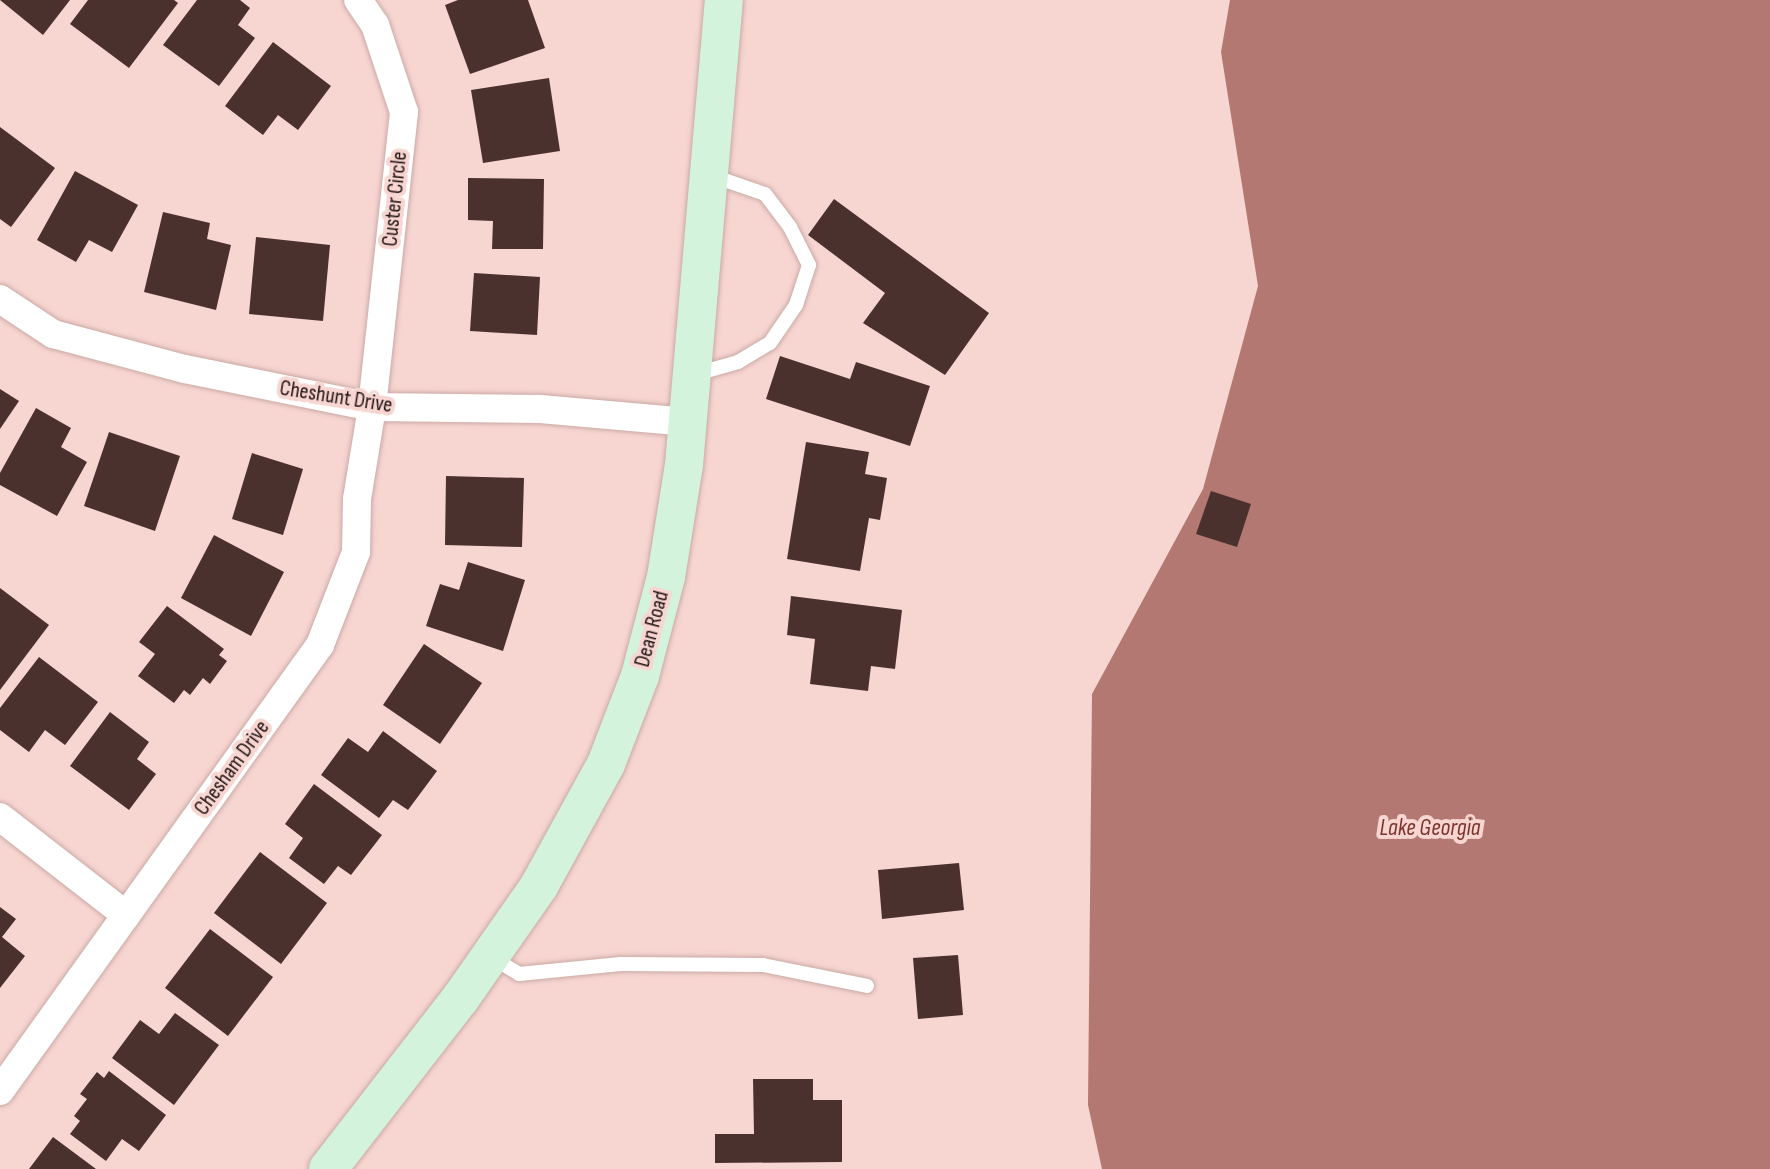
<!DOCTYPE html>
<style>
body{margin:0}
#map{position:relative;width:1770px;height:1169px;overflow:hidden;background:#f7d5d1;font-family:"Sofia Sans Condensed",sans-serif}
div>[style]{position:absolute}
.water>*{inset:0;background:#b27871}
.building>*{inset:0;background:#4b312e}
.roads{filter:drop-shadow(0 0 2px #caaaa5) drop-shadow(0 0 2px #caaaa5)}
.lane>*{height:14px;margin:-7px;padding:0 7px;transform-origin:7px;border-radius:7px;background:#fff}
.street>*{height:28px;margin:-14px;padding:0 14px;transform-origin:14px;border-radius:14px;background:#fff}
.secondary>*{height:38px;margin:-19px;padding:0 19px;transform-origin:19px;border-radius:19px;background:#d3f3dc}
span{translate:-50% -50%;white-space:nowrap;text-align:center;line-height:1.15;-webkit-text-stroke:8px #f7d5d1;paint-order:stroke}
.street-label{font-size:22px;color:#1f1312}
.water-label{font-size:24px;color:#7d342e;font-style:italic}
</style>
<div id="map">
<div class="water">
<div style="clip-path:polygon(1230px 0,1770px 0,1770px 1169px,1102px 1169px,1088px 1105px,1092px 694px,1203px 489px,1258px 286px,1221px 52px)"></div>
</div>
<div class="building">
<div style="clip-path:polygon(0 0,70px 0,43px 35px)"></div>
<div style="clip-path:polygon(88px 0,174px 0,178px 3px,129px 68px,70px 24px)"></div>
<div style="clip-path:polygon(197px 0,240px 0,250px 8px,238px 25px,255px 38px,219px 86px,163px 45px)"></div>
<div style="clip-path:polygon(458px 0,528px 0,545px 48px,470px 74px,445px 5px)"></div>
<div style="clip-path:polygon(273px 42px,331px 86px,298px 130px,278px 115px,263px 135px,225px 106px)"></div>
<div style="clip-path:polygon(549px 78px,560px 151px,483px 163px,471px 90px)"></div>
<div style="clip-path:polygon(0 127px,55px 168px,11px 227px,0 219px)"></div>
<div style="clip-path:polygon(75px 171px,138px 205px,112px 252px,89px 240px,76px 262px,37px 240px)"></div>
<div style="clip-path:polygon(468px 178px,544px 179px,543px 249px,492px 249px,493px 221px,468px 220px)"></div>
<div style="clip-path:polygon(834px 199px,989px 313px,945px 375px,863px 323px,885px 293px,808px 235px)"></div>
<div style="clip-path:polygon(163px 212px,210px 223px,207px 239px,231px 245px,216px 310px,144px 292px)"></div>
<div style="clip-path:polygon(256px 237px,330px 245px,323px 321px,249px 314px)"></div>
<div style="clip-path:polygon(474px 273px,540px 277px,537px 335px,470px 331px)"></div>
<div style="clip-path:polygon(780px 356px,850px 379px,856px 362px,930px 386px,910px 446px,766px 399px)"></div>
<div style="clip-path:polygon(0 389px,19px 401px,0 429px)"></div>
<div style="clip-path:polygon(36px 408px,71px 428px,61px 447px,87px 462px,57px 516px,0 485px,0 473px)"></div>
<div style="clip-path:polygon(109px 432px,180px 456px,155px 531px,84px 506px)"></div>
<div style="clip-path:polygon(806px 442px,869px 452px,865px 474px,887px 478px,880px 520px,869px 518px,860px 571px,787px 559px)"></div>
<div style="clip-path:polygon(252px 453px,303px 469px,283px 535px,232px 519px)"></div>
<div style="clip-path:polygon(446px 476px,524px 478px,522px 547px,445px 545px)"></div>
<div style="clip-path:polygon(1211px 491px,1251px 504px,1237px 547px,1196px 534px)"></div>
<div style="clip-path:polygon(214px 535px,284px 572px,251px 636px,181px 598px)"></div>
<div style="clip-path:polygon(468px 562px,525px 580px,503px 651px,426px 626px,440px 584px,459px 590px)"></div>
<div style="clip-path:polygon(0 588px,49px 625px,0 690px)"></div>
<div style="clip-path:polygon(791px 596px,902px 610px,895px 669px,871px 666px,868px 691px,810px 684px,815px 639px,787px 635px)"></div>
<div style="clip-path:polygon(167px 606px,224px 649px,219px 655px,227px 661px,210px 684px,203px 678px,190px 695px,184px 690px,174px 703px,138px 676px,155px 654px,139px 642px)"></div>
<div style="clip-path:polygon(424px 644px,482px 683px,440px 744px,383px 705px)"></div>
<div style="clip-path:polygon(39px 657px,98px 702px,65px 745px,45px 730px,29px 752px,0 730px,0 708px)"></div>
<div style="clip-path:polygon(110px 712px,149px 742px,137px 759px,156px 774px,129px 810px,70px 766px)"></div>
<div style="clip-path:polygon(383px 731px,437px 771px,408px 810px,393px 800px,379px 818px,321px 775px,348px 738px,368px 752px)"></div>
<div style="clip-path:polygon(314px 784px,382px 835px,351px 875px,338px 866px,324px 884px,289px 858px,303px 838px,285px 824px)"></div>
<div style="clip-path:polygon(260px 852px,327px 903px,281px 964px,214px 913px)"></div>
<div style="clip-path:polygon(959px 863px,964px 910px,882px 919px,878px 870px)"></div>
<div style="clip-path:polygon(0 907px,16px 919px,2px 937px,25px 956px,0 988px)"></div>
<div style="clip-path:polygon(210px 929px,273px 977px,228px 1036px,165px 988px)"></div>
<div style="clip-path:polygon(958px 955px,963px 1015px,918px 1019px,913px 958px)"></div>
<div style="clip-path:polygon(175px 1013px,219px 1045px,174px 1105px,112px 1058px,140px 1020px,159px 1034px)"></div>
<div style="clip-path:polygon(109px 1071px,166px 1115px,139px 1151px,122px 1139px,106px 1161px,70px 1134px,80px 1121px,74px 1116px,87px 1099px,80px 1094px,97px 1072px,104px 1078px)"></div>
<div style="clip-path:polygon(753px 1079px,813px 1079px,813px 1100px,842px 1100px,842px 1162px,715px 1163px,715px 1134px,754px 1134px)"></div>
<div style="clip-path:polygon(53px 1137px,96px 1169px,29px 1169px)"></div>
</div>
<div class="roads">
<div class="lane">
<div style="left:696px;top:374px;width:44px;rotate:-15.9deg"></div>
<div style="left:738px;top:362px;width:37px;rotate:-31deg"></div>
<div style="left:770px;top:343px;width:46px;rotate:-55.6deg"></div>
<div style="left:796px;top:305px;width:42px;rotate:-72deg"></div>
<div style="left:809px;top:265px;width:42px;rotate:-116.6deg"></div>
<div style="left:790px;top:227px;width:41px;rotate:-127.1deg"></div>
<div style="left:765px;top:194px;width:58px;rotate:-160.9deg"></div>
<div style="left:491px;top:957px;width:33px;rotate:31deg"></div>
<div style="left:519px;top:974px;width:102px;rotate:-5.6deg"></div>
<div style="left:621px;top:964px;width:142px;rotate:0.4deg"></div>
<div style="left:763px;top:965px;width:106px;rotate:11.4deg"></div>
</div>
<div class="street">
<div style="left:0;top:299px;width:64px;rotate:33.4deg"></div>
<div style="left:53px;top:334px;width:137px;rotate:14.9deg"></div>
<div style="left:185px;top:369px;width:191px;rotate:11.5deg"></div>
<div style="left:372px;top:407px;width:168px;rotate:0.7deg"></div>
<div style="left:540px;top:409px;width:149px;rotate:5deg"></div>
<div style="left:0;top:817px;width:160px;rotate:37.9deg"></div>
<div style="left:0;top:1091px;width:549px;rotate:-54.34deg"></div>
<div style="left:320px;top:645px;width:100px;rotate:-68.8deg"></div>
<div style="left:356px;top:552px;width:53px;rotate:-88.9deg"></div>
<div style="left:357px;top:499px;width:93px;rotate:-80.7deg"></div>
<div style="left:372px;top:407px;width:297px;rotate:-83.8deg"></div>
<div style="left:404px;top:112px;width:92px;rotate:-108.4deg"></div>
<div style="left:375px;top:25px;width:30px;rotate:-124deg"></div>
</div>
<div class="secondary">
<div style="left:328px;top:1169px;width:215px;rotate:-52.2deg"></div>
<div style="left:460px;top:999px;width:138px;rotate:-55deg"></div>
<div style="left:539px;top:886px;width:139px;rotate:-61.2deg"></div>
<div style="left:606px;top:764px;width:94px;rotate:-68.9deg"></div>
<div style="left:640px;top:676px;width:102px;rotate:-75.3deg"></div>
<div style="left:666px;top:577px;width:113px;rotate:-80.9deg"></div>
<div style="left:684px;top:465px;width:467px;rotate:-85.1deg"></div>
</div>
</div>
<div class="street-label">
<span style="left:395px;top:199px;rotate:-84deg">Custer Circle</span>
<span style="left:336px;top:397px;rotate:9deg">Cheshunt Drive</span>
<span style="left:652px;top:629px;rotate:-75deg">Dean Road</span>
<span style="left:232px;top:768px;rotate:-54deg">Chesham Drive</span>
</div>
<div class="water-label">
<span style="left:1430px;top:828px">Lake Georgia</span>
</div>
</div>
